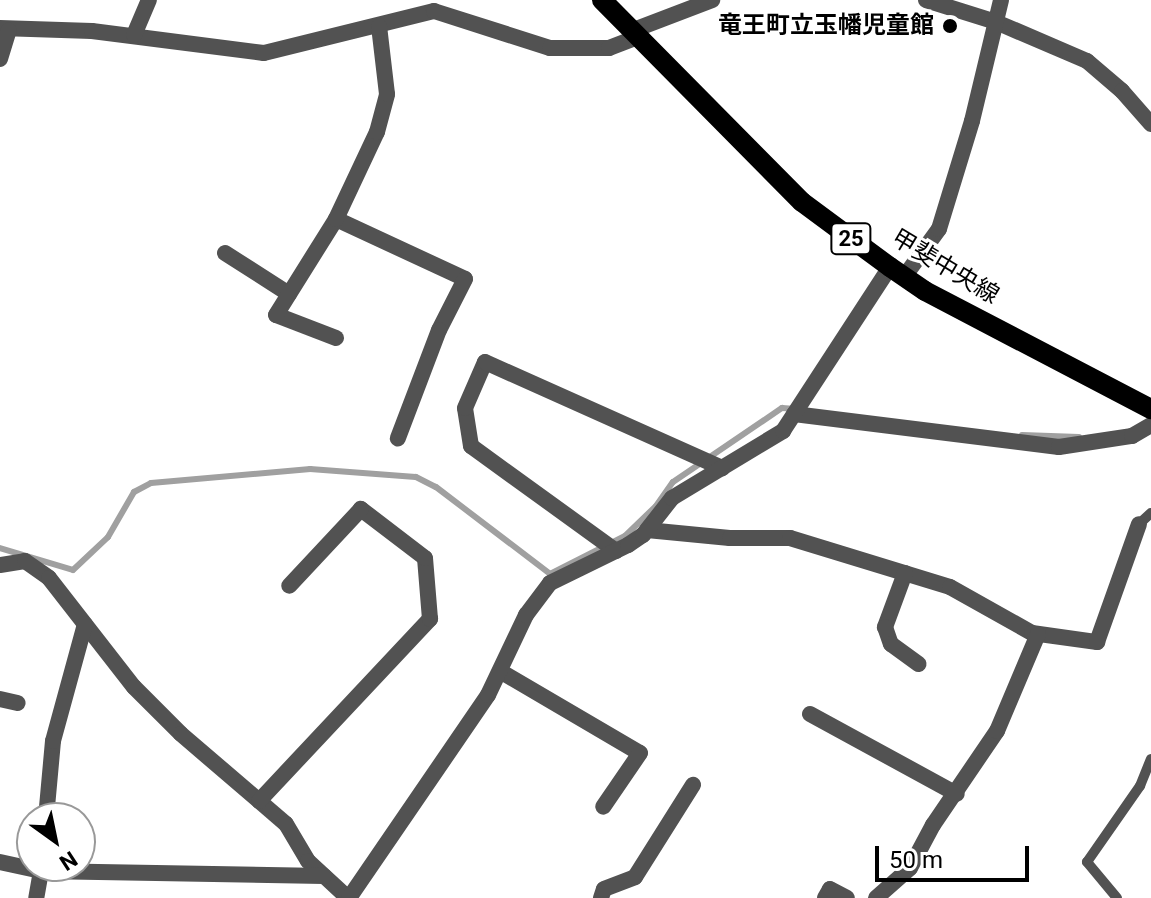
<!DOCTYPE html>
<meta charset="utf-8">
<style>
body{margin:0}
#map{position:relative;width:1151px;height:898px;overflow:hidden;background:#fff;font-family:Roboto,"Noto Sans JP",sans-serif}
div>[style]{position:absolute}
.stream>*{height:6px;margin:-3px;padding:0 3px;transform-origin:3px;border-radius:3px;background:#a0a0a0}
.lane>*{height:10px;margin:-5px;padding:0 5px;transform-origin:5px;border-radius:5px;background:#525252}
.street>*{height:16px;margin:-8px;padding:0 8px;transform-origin:8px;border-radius:8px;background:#525252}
.primary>*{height:20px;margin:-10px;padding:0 10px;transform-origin:10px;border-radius:10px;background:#000}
.dots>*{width:22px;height:22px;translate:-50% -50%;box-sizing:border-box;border:4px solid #fff;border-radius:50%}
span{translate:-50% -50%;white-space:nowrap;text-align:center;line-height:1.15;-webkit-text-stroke:6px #fff;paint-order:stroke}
.shield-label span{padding:2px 6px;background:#fff;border:2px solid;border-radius:6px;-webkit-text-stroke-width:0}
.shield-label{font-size:22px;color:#000;font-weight:700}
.poi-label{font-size:24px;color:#000;font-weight:700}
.right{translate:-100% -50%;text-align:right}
.street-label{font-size:24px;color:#000}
.north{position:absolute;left:16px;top:802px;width:80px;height:80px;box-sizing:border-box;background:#fff;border:2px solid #999;border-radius:50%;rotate:147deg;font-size:22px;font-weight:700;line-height:32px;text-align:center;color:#000}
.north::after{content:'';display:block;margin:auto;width:28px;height:36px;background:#000;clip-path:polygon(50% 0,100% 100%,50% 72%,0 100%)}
.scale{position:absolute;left:875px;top:846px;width:154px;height:36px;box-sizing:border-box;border:4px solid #000;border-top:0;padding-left:10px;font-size:24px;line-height:28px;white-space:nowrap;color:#000;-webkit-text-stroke:6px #fff;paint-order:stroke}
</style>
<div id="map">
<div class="stream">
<div style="left:1022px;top:435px;width:57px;rotate:2deg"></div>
<div style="left:0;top:548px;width:76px;rotate:16.8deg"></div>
<div style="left:73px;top:570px;width:48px;rotate:-43.3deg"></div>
<div style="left:108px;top:537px;width:52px;rotate:-60deg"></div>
<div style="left:134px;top:492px;width:19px;rotate:-28deg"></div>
<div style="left:151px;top:483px;width:160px;rotate:-5deg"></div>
<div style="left:310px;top:469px;width:106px;rotate:4.3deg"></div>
<div style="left:416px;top:477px;width:22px;rotate:27deg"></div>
<div style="left:436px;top:487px;width:143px;rotate:37.3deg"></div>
<div style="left:550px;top:574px;width:84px;rotate:-26.9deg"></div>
<div style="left:625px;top:536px;width:43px;rotate:-44.1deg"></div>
<div style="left:656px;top:506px;width:29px;rotate:-55deg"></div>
<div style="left:673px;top:482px;width:132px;rotate:-34.2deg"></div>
<div style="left:782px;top:408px;width:14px;rotate:4deg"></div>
</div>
<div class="lane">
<div style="left:1139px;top:524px;width:16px;rotate:-43deg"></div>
<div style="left:1117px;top:898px;width:47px;rotate:-129.8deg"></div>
<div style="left:1087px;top:862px;width:93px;rotate:-55.1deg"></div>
<div style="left:1140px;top:786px;width:29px;rotate:-68deg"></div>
</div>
<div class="street">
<div style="left:926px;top:0;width:73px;rotate:17.4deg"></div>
<div style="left:996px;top:22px;width:99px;rotate:23.2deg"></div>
<div style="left:1087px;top:61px;width:46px;rotate:40.6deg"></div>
<div style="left:1122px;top:91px;width:44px;rotate:48.7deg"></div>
<div style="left:0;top:28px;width:92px;rotate:1.9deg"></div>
<div style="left:92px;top:31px;width:173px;rotate:7.3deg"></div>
<div style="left:264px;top:53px;width:175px;rotate:-13.9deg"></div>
<div style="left:434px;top:11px;width:122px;rotate:17.7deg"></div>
<div style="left:550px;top:48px;width:59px"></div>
<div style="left:609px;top:48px;width:30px;rotate:-21deg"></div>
<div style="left:631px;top:31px;width:87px;rotate:-20.9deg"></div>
<div style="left:134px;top:35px;width:38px;rotate:-67deg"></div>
<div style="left:0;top:59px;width:30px;rotate:-73deg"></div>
<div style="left:336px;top:219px;width:142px;rotate:24.9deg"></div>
<div style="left:465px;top:279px;width:57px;rotate:117deg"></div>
<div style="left:439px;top:330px;width:116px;rotate:110.8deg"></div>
<div style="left:225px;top:253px;width:76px;rotate:32.6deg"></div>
<div style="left:904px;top:277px;width:59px;rotate:-53.9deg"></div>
<div style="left:939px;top:229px;width:113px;rotate:-73deg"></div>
<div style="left:972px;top:121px;width:124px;rotate:-76.5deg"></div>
<div style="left:336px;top:338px;width:64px;rotate:-159deg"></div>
<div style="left:276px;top:315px;width:113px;rotate:-58deg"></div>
<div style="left:336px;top:219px;width:96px;rotate:-64.8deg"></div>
<div style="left:377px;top:132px;width:39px;rotate:-75deg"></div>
<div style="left:387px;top:94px;width:68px;rotate:-96.7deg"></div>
<div style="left:794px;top:414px;width:267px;rotate:7.1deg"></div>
<div style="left:1059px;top:447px;width:74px;rotate:-8.6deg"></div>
<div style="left:1132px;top:436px;width:22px;rotate:-30deg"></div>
<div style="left:647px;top:530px;width:83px;rotate:5.5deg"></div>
<div style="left:730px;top:538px;width:60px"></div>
<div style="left:790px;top:538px;width:167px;rotate:17deg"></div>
<div style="left:950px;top:587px;width:94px;rotate:29.3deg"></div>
<div style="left:1032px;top:633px;width:66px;rotate:7.9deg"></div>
<div style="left:1097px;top:642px;width:125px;rotate:-70.4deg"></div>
<div style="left:616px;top:551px;width:179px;rotate:-144.1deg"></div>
<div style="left:471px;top:446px;width:38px;rotate:-99deg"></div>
<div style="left:465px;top:408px;width:50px;rotate:-66.5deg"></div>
<div style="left:485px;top:362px;width:260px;rotate:24.1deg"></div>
<div style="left:0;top:565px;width:25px;rotate:-9deg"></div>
<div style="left:25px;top:561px;width:29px;rotate:35deg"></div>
<div style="left:49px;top:578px;width:138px;rotate:52.1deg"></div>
<div style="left:134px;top:687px;width:66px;rotate:45deg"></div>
<div style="left:181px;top:734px;width:138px;rotate:40.6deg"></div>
<div style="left:286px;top:824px;width:43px;rotate:59.3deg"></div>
<div style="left:308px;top:861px;width:54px;rotate:42.8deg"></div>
<div style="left:905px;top:573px;width:58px;rotate:110.3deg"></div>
<div style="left:885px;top:627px;width:18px;rotate:71deg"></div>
<div style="left:891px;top:644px;width:34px;rotate:36deg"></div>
<div style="left:500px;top:671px;width:162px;rotate:30.4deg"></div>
<div style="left:640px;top:753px;width:65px;rotate:124.4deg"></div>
<div style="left:0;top:699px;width:18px;rotate:13deg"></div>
<div style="left:810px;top:714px;width:167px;rotate:28.6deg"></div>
<div style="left:259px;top:801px;width:250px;rotate:-46.8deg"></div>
<div style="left:430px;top:619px;width:61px;rotate:-94.7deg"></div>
<div style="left:425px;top:558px;width:81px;rotate:-142.6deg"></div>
<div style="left:361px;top:509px;width:105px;rotate:133.1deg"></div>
<div style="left:46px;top:818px;width:77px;rotate:-84.8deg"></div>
<div style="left:53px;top:741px;width:121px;rotate:-74.7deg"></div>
<div style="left:0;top:862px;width:42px;rotate:12.4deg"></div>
<div style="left:41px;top:871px;width:27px;rotate:100deg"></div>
<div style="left:42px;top:866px;width:5px;rotate:101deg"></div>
<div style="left:41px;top:871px;width:283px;rotate:1deg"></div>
<div style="left:349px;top:898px;width:246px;rotate:-55.6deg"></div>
<div style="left:488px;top:695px;width:89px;rotate:-64.6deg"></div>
<div style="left:526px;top:615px;width:40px;rotate:-53deg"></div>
<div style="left:550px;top:583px;width:87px;rotate:-26deg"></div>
<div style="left:628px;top:545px;width:18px;rotate:-34deg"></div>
<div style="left:643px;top:535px;width:47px;rotate:-51.9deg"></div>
<div style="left:672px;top:498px;width:130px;rotate:-31.1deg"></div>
<div style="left:783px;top:431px;width:196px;rotate:-56.9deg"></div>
<div style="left:601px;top:898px;width:9px;rotate:-72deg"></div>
<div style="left:604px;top:889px;width:33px;rotate:-21deg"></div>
<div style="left:635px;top:877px;width:109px;rotate:-57.8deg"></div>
<div style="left:825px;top:898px;width:10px;rotate:-61deg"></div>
<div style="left:830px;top:889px;width:19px;rotate:28deg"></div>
<div style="left:876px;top:898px;width:45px;rotate:-41.4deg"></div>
<div style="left:910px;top:868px;width:49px;rotate:-61.9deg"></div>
<div style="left:933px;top:825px;width:114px;rotate:-55.8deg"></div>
<div style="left:997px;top:731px;width:105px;rotate:-67.1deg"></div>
</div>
<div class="primary">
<div style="left:602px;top:0;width:284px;rotate:45.3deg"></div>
<div style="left:802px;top:202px;width:109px;rotate:36.5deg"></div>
<div style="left:890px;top:267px;width:42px;rotate:34.4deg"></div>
<div style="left:925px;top:291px;width:255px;rotate:27.6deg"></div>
</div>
<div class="dots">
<div style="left:950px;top:26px;background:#000"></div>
</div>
<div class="shield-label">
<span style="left:851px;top:239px">25</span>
</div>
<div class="poi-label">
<span class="right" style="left:934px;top:26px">竜王町立玉幡児童館</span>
</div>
<div class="street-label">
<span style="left:945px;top:267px;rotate:31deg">甲斐中央線</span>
</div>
<div class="north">N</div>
<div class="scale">50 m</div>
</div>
